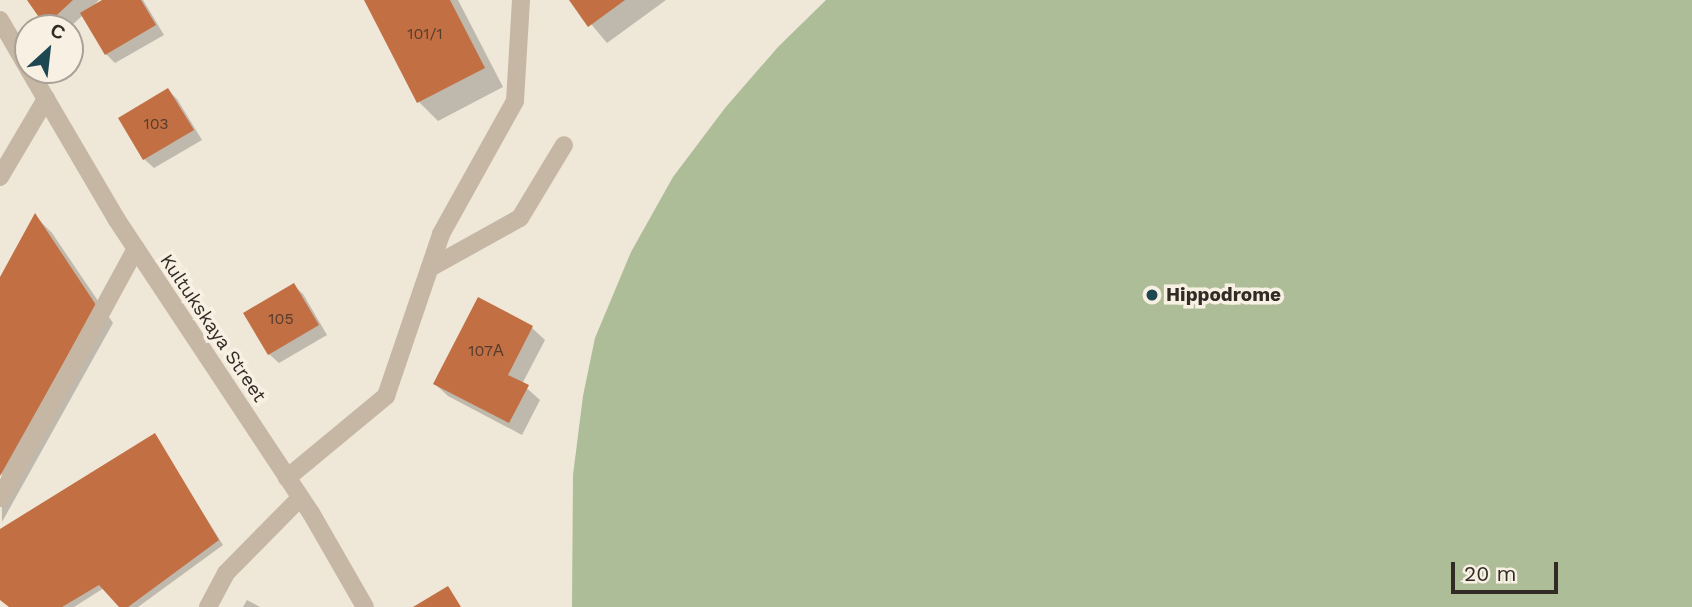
<!DOCTYPE html>
<meta charset="utf-8">
<style>
body{margin:0}
#map{position:relative;width:1692px;height:607px;overflow:hidden;background:#efe7d7;font-family:"Work Sans",sans-serif}
div>[style]{position:absolute}
.green>*{inset:0;background:#adbd98}
.shadow>*{inset:0;background:#0003}
.building>*{inset:0;background:#c16f43}
.lane>*{height:18px;margin:-9px;padding:0 9px;transform-origin:9px;border-radius:9px;background:#c6b7a4}
.street>*{height:18px;margin:-9px;padding:0 9px;transform-origin:9px;border-radius:9px;background:#c6b7a4}
.dots>*{width:19px;height:19px;translate:-50% -50%;box-sizing:border-box;border:4px solid #f8f0e3;border-radius:50%}
span{translate:-50% -50%;white-space:nowrap;text-align:center;line-height:1.15;-webkit-text-stroke:7px #f8f0e3;paint-order:stroke}
.number-label{font-size:16px;color:#563c2c}
.number-label span{-webkit-text-stroke-width:0}
.poi-label{font-size:19px;color:#322b25;font-weight:700}
.left{translate:0 -50%;text-align:left}
.street-label{font-size:19px;color:#322b25}
.north{position:absolute;left:14px;top:14px;width:70px;height:70px;box-sizing:border-box;background:#f8f0e3;border:2px solid #a9a197;border-radius:50%;rotate:27deg;font-size:19px;font-weight:700;line-height:28px;text-align:center;color:#322b25}
.north::after{content:'';display:block;margin:auto;width:24px;height:32px;background:#1d4851;clip-path:polygon(50% 0,100% 100%,50% 72%,0 100%)}
.scale{position:absolute;left:1451px;top:562px;width:107px;height:32px;box-sizing:border-box;border:4px solid #322b25;border-top:0;padding-left:9px;font-size:21px;line-height:24px;white-space:nowrap;color:#322b25;-webkit-text-stroke:5px #f8f0e3;paint-order:stroke}
</style>
<div id="map">
<div class="green">
<div style="clip-path:polygon(826px 0,1692px 0,1692px 607px,572px 607px,573px 475px,583px 396px,595px 338px,631px 252px,673px 177px,725px 108px,778px 47px)"></div>
</div>
<div class="shadow">
<div style="clip-path:polygon(29px 0,99px 0,94px 5px,105px 0,143px 0,164px 35px,115px 63px,106px 54px,83px 15px,69px 28px,49px 28px)"></div>
<div style="clip-path:polygon(366px 0,458px 0,503px 87px,438px 121px,419px 102px)"></div>
<div style="clip-path:polygon(571px 0,666px 0,607px 43px)"></div>
<div style="clip-path:polygon(168px 90px,177px 99px,202px 140px,154px 168px,144px 159px)"></div>
<div style="clip-path:polygon(35px 216px,52px 233px,113px 323px,2px 522px,0 281px)"></div>
<div style="clip-path:polygon(293px 285px,303px 294px,327px 335px,279px 363px,269px 354px)"></div>
<div style="clip-path:polygon(479px 300px,532px 328px,545px 340px,522px 384px,540px 400px,522px 435px,448px 396px,435px 384px)"></div>
<div style="clip-path:polygon(155px 436px,223px 545px,138px 607px,121px 607px,104px 588px,74px 607px,11px 607px,0 599px,0 531px)"></div>
<div style="clip-path:polygon(247px 600px,260px 607px,243px 607px)"></div>
</div>
<div class="building">
<div style="clip-path:polygon(27px 0,73px 0,45px 26px)"></div>
<div style="clip-path:polygon(102px 0,141px 0,156px 25px,105px 55px,80px 13px)"></div>
<div style="clip-path:polygon(364px 0,450px 0,485px 68px,417px 103px)"></div>
<div style="clip-path:polygon(569px 0,625px 0,588px 27px)"></div>
<div style="clip-path:polygon(168px 88px,194px 130px,143px 160px,118px 118px)"></div>
<div style="clip-path:polygon(35px 213px,96px 305px,0 476px,0 277px)"></div>
<div style="clip-path:polygon(294px 283px,319px 325px,268px 355px,243px 313px)"></div>
<div style="clip-path:polygon(478px 297px,533px 326px,508px 375px,529px 385px,509px 423px,433px 384px)"></div>
<div style="clip-path:polygon(155px 433px,219px 540px,128px 607px,119px 607px,99px 585px,62px 607px,9px 607px,0 600px,0 529px)"></div>
<div style="clip-path:polygon(448px 586px,461px 607px,413px 607px)"></div>
</div>
<div class="lane">
<div style="left:0;top:177px;width:91px;rotate:-59.5deg"></div>
<div style="left:430px;top:268px;width:103px;rotate:-29.1deg"></div>
<div style="left:520px;top:218px;width:85px;rotate:-58.9deg"></div>
<div style="left:287px;top:478px;width:129px;rotate:-39.6deg"></div>
<div style="left:386px;top:396px;width:171px;rotate:-71.2deg"></div>
<div style="left:441px;top:234px;width:152px;rotate:-60.9deg"></div>
<div style="left:515px;top:101px;width:101px;rotate:-86.6deg"></div>
<div style="left:0;top:498px;width:284px;rotate:-61.4deg"></div>
<div style="left:208px;top:607px;width:38px;rotate:-62deg"></div>
<div style="left:226px;top:573px;width:105px;rotate:-45.4deg"></div>
</div>
<div class="street">
<div style="left:0;top:20px;width:56px;rotate:59.7deg"></div>
<div style="left:29px;top:70px;width:174px;rotate:59.6deg"></div>
<div style="left:117px;top:220px;width:351px;rotate:56.5deg"></div>
<div style="left:311px;top:513px;width:108px;rotate:60.1deg"></div>
</div>
<div class="dots">
<div style="left:1152px;top:295px;background:#1d4851"></div>
</div>
<div class="number-label">
<span style="left:425px;top:34px">101/1</span>
<span style="left:156px;top:124px">103</span>
<span style="left:281px;top:319px">105</span>
<span style="left:486px;top:351px">107А</span>
</div>
<div class="poi-label">
<span class="left" style="left:1166px;top:295px">Hippodrome</span>
</div>
<div class="street-label">
<span style="left:213px;top:328px;rotate:56deg">Kultukskaya Street</span>
</div>
<div class="north">С</div>
<div class="scale">20 m</div>
</div>
